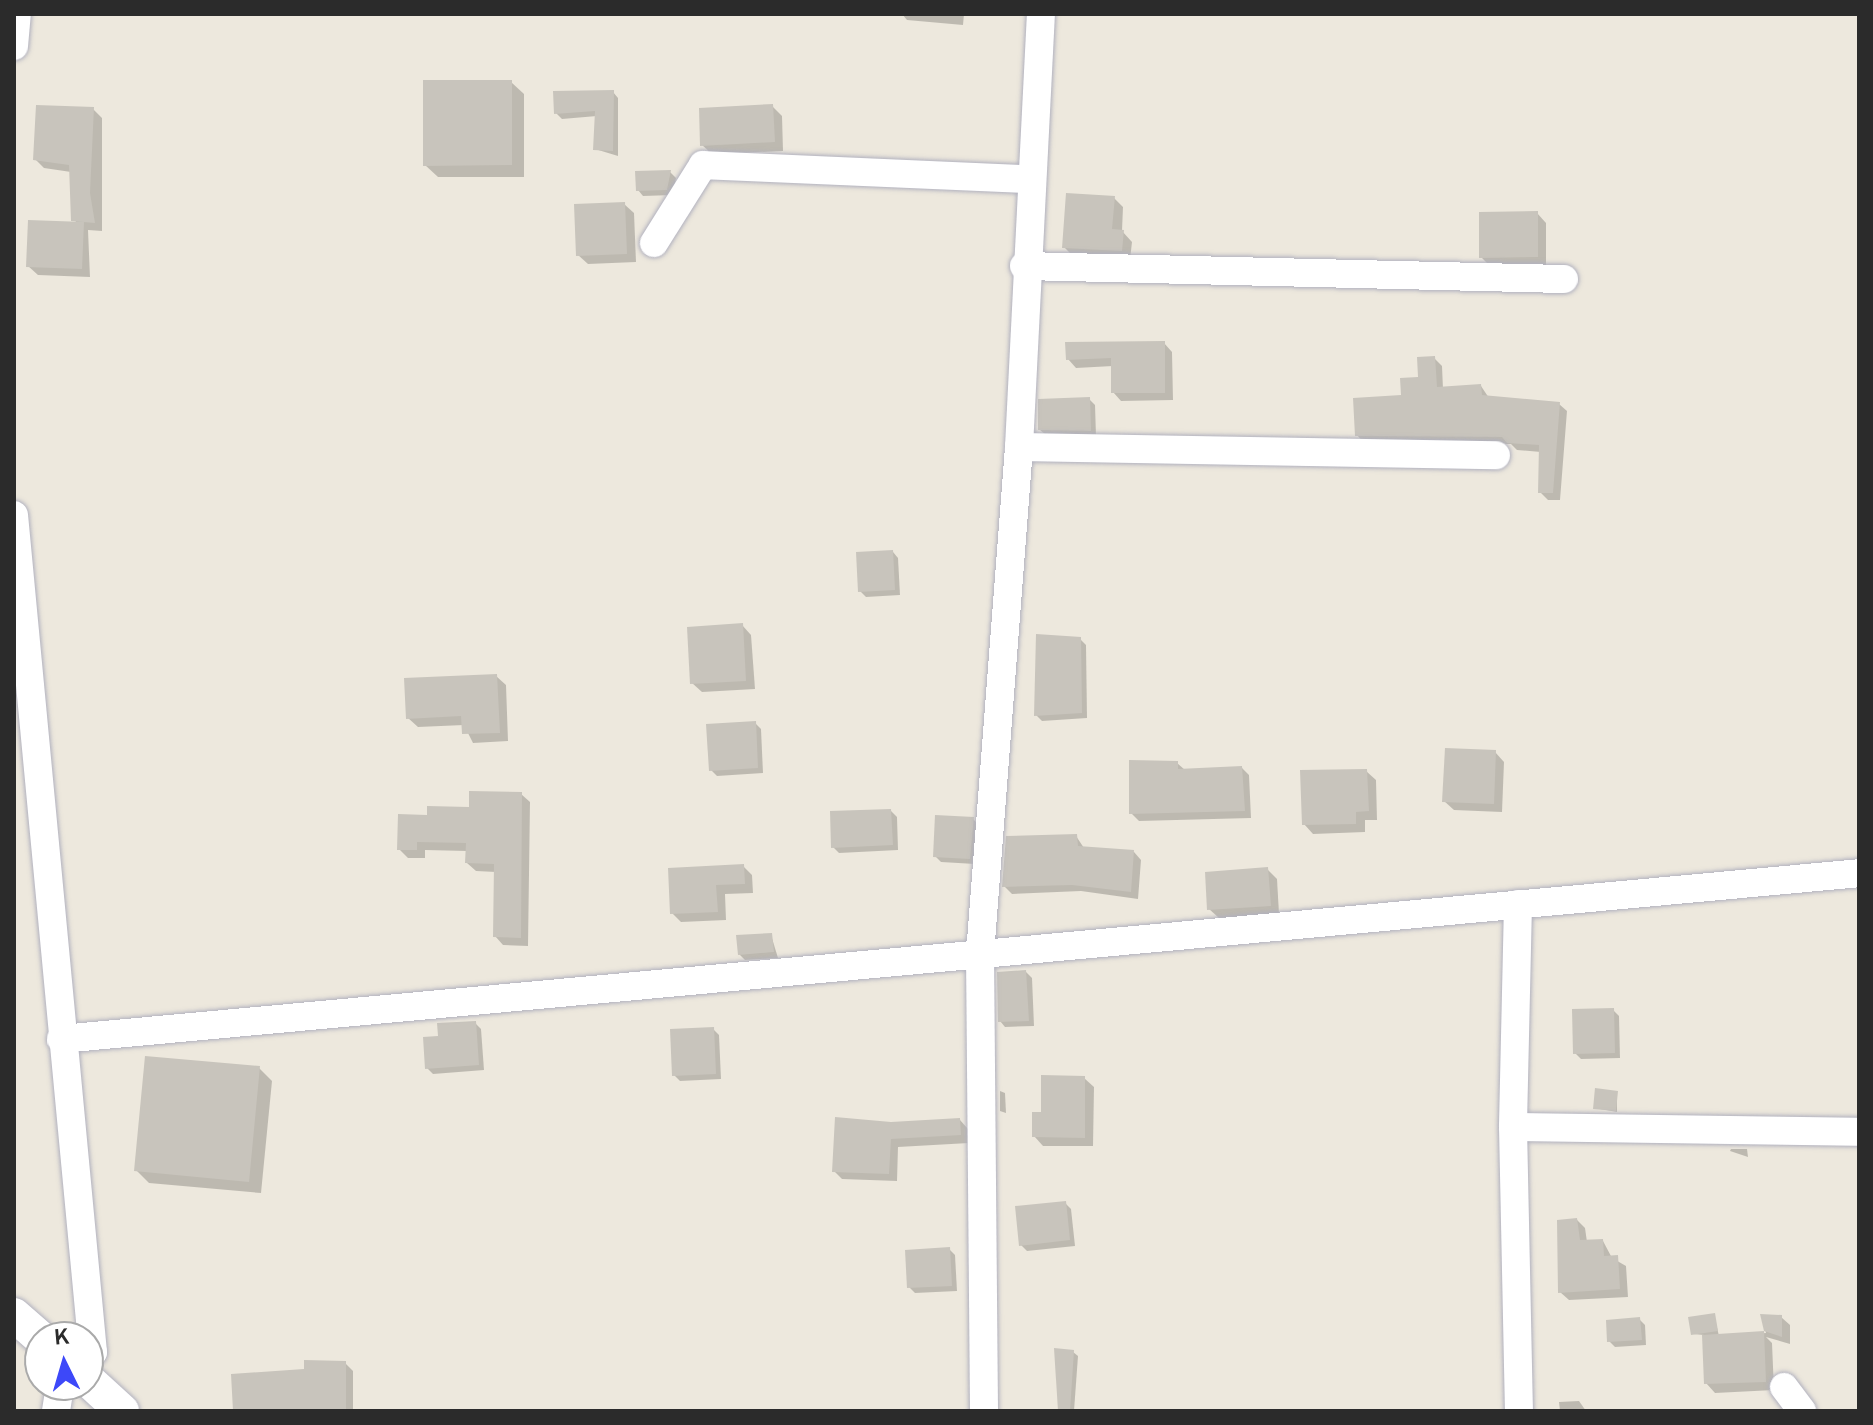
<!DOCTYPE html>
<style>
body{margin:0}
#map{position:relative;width:1873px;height:1425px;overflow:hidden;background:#ede8dd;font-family:Overpass,sans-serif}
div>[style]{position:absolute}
.shadow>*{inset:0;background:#0003}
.building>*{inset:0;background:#c8c4bc}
.roads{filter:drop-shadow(0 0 2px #b1b1be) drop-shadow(0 0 2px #b1b1be)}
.minor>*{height:28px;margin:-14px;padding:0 14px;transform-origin:14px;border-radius:14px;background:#fff}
.tertiary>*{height:34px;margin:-17px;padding:0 17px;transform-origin:17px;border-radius:17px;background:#fff}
span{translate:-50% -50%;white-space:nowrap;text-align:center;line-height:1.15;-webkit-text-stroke:7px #fff;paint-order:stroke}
.frame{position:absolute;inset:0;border:16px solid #2b2b2b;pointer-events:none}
.north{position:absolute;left:24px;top:1321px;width:80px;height:80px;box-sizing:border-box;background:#fff;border:2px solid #aaa;border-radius:50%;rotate:355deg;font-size:22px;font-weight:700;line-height:32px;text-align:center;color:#2b2b2b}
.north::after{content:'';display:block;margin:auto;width:28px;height:36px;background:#3d48f9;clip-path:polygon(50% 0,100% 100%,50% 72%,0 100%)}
</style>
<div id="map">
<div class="shadow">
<div style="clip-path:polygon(902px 14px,964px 14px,963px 25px,907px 20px)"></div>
<div style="clip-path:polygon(511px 82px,524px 94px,524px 177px,438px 177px,425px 165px)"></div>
<div style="clip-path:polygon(613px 92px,618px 98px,618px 156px,595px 149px,597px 116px,562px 119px,556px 113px)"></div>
<div style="clip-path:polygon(772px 106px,782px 116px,783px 151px,712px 154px,702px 145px)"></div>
<div style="clip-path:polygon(93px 109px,102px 118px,102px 231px,88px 230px,90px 277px,38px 275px,28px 266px,76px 224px,71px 172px,44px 168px,35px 159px)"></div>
<div style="clip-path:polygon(670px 172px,676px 178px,673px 195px,643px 196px,638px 190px)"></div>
<div style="clip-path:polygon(1114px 198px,1123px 207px,1122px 231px,1132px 242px,1130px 260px,1073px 256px,1064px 247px)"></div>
<div style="clip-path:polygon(624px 204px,634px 213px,636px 262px,588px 264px,578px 255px)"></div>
<div style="clip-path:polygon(1537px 213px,1546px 223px,1546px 266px,1490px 266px,1481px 257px)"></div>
<div style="clip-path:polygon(1164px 343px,1172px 352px,1173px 400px,1121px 401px,1113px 392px,1113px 366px,1076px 368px,1068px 359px)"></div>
<div style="clip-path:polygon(1434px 358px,1442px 366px,1443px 389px,1481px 386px,1489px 398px,1559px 404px,1567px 411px,1560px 500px,1548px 500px,1540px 492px,1541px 452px,1517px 450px,1511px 444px,1364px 443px,1357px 435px,1403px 397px)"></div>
<div style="clip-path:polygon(1089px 399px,1095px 405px,1096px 436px,1046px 435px,1040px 430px)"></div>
<div style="clip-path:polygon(893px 552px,898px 558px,900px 595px,866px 597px,860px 591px)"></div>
<div style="clip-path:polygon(742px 625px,751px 635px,755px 689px,702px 692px,692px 683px)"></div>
<div style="clip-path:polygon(1080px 639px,1086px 645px,1087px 718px,1042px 721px,1036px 715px)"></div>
<div style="clip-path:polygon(496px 676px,506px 685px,508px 741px,473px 743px,464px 725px,418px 727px,408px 718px)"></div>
<div style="clip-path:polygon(755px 723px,761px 729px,763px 773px,717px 776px,711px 770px)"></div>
<div style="clip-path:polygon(1495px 752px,1504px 762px,1502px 812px,1454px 810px,1444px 801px)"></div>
<div style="clip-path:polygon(1177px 763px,1185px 770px,1242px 768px,1249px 775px,1251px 818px,1139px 821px,1131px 813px)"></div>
<div style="clip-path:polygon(1366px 771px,1376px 780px,1377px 820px,1365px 820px,1365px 832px,1313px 834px,1304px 824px)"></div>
<div style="clip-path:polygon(521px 794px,530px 802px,528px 946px,503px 945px,495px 936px,496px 872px,476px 871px,467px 863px,467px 851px,425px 850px,425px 858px,408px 858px,399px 849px,428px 817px)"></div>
<div style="clip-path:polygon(891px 811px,897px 817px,898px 850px,839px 853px,833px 847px)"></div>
<div style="clip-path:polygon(973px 819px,978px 824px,975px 864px,941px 862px,935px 856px)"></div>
<div style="clip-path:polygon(1076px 836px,1084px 848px,1134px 852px,1141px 860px,1138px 899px,1081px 891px,1012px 894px,1004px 886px)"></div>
<div style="clip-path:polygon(743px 866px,752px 875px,753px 893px,725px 894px,726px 920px,681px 922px,672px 913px)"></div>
<div style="clip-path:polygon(1267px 869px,1277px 879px,1279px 914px,1219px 918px,1209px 909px)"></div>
<div style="clip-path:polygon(771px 935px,778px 958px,745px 960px,739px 954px)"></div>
<div style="clip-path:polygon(1026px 972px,1032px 978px,1034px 1026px,1005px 1027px,1000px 1021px)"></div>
<div style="clip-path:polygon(1613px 1010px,1619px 1016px,1620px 1058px,1581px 1059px,1575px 1053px)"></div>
<div style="clip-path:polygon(475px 1023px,481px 1029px,484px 1070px,433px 1074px,427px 1068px,440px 1038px)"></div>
<div style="clip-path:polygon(713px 1029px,719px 1035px,721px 1079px,680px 1081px,674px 1075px)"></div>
<div style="clip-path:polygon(259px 1068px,272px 1081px,261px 1193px,149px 1183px,136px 1170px)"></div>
<div style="clip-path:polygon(1084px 1078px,1094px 1087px,1093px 1146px,1043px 1146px,1034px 1136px,1043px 1114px)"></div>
<div style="clip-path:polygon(1000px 1091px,1005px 1093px,1006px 1113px,1000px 1111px)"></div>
<div style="clip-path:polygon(1617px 1093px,1617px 1112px,1595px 1108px)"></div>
<div style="clip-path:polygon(960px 1120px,968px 1129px,969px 1143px,898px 1147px,897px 1181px,842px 1179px,834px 1171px,891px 1124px)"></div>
<div style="clip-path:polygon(1747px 1149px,1748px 1157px,1730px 1151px,1731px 1149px)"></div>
<div style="clip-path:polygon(1065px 1203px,1071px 1209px,1075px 1246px,1027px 1251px,1021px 1245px)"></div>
<div style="clip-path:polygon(1577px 1220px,1585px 1228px,1587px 1242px,1603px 1241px,1612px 1258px,1626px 1266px,1628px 1297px,1569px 1300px,1560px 1292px)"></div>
<div style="clip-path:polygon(949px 1249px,955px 1255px,957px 1291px,915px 1293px,909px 1287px)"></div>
<div style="clip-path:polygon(1714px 1315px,1719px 1336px,1766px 1333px,1763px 1317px,1781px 1317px,1790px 1325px,1790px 1344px,1766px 1337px,1772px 1343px,1774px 1390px,1715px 1393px,1706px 1383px,1704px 1335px,1693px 1334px)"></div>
<div style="clip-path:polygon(1639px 1319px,1645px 1325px,1646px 1345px,1615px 1347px,1609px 1341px)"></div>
<div style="clip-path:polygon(1073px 1352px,1078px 1356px,1074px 1411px,1060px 1411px)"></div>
<div style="clip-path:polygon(345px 1363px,353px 1371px,353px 1411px,235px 1411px,306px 1371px)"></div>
<div style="clip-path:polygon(1579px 1401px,1586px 1411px,1560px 1411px,1559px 1402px)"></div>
</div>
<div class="building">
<div style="clip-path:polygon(423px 80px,512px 80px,512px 165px,423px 166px)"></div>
<div style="clip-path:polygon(614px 90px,613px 151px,593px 150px,595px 111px,554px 114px,553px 91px)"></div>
<div style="clip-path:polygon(773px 104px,775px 142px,700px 146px,699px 108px)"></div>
<div style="clip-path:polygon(36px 105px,94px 107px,90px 193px,95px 223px,71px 221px,69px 165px,33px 160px)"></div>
<div style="clip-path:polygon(671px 170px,667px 190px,636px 191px,635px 171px)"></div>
<div style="clip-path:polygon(1066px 193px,1115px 196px,1112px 229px,1124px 230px,1122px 251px,1062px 248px)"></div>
<div style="clip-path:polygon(625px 202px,627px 254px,576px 256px,574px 204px)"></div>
<div style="clip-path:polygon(1538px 211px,1538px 257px,1479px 258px,1479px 212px)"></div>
<div style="clip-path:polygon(28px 220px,84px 222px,82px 269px,26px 267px)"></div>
<div style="clip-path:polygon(1165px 341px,1165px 393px,1111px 393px,1111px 358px,1066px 360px,1065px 342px)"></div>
<div style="clip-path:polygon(1435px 356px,1437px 387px,1481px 384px,1482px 395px,1560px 402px,1553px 493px,1538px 493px,1539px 445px,1507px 443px,1502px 437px,1355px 436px,1353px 398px,1401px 395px,1400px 378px,1418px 377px,1417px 357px)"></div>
<div style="clip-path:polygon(1090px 397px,1091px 431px,1038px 430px,1038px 399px)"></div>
<div style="clip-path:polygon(893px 550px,895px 590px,858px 592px,856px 552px)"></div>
<div style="clip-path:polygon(743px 623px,746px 681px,690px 684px,687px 627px)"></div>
<div style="clip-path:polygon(1036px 634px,1081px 637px,1082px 713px,1034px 716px)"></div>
<div style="clip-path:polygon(497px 674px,500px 733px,462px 734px,461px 716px,406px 719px,404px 678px)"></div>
<div style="clip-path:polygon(756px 721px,758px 768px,709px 771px,706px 724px)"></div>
<div style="clip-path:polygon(1445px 748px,1496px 750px,1494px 804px,1442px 802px)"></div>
<div style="clip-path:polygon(1129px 760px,1178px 761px,1178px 769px,1242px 766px,1245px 811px,1129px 814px)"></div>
<div style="clip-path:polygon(1367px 769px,1369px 811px,1356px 812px,1356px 824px,1302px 825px,1300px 770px)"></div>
<div style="clip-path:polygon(469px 791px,522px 792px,521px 938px,493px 937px,494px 864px,465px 863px,466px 843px,417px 842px,417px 850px,397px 850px,398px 814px,427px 815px,427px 806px,469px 807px)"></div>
<div style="clip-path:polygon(891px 809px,893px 845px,831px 848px,830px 811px)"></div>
<div style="clip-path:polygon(935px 815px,974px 817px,970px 859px,933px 857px)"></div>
<div style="clip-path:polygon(1077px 834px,1078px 846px,1134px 850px,1131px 892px,1072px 885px,1002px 887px,1006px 836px)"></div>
<div style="clip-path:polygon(744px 864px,745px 884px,716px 885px,718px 912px,670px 914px,668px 868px)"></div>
<div style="clip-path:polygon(1268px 867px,1271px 906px,1207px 910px,1205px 872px)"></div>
<div style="clip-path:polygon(772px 933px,774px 952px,738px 955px,736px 935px)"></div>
<div style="clip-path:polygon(1026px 970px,1029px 1021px,998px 1022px,997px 972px)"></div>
<div style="clip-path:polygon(1614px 1008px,1615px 1053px,1573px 1054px,1572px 1009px)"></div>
<div style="clip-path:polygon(476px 1021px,479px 1065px,425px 1069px,423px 1037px,438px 1036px,437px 1023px)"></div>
<div style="clip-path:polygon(714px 1027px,716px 1074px,672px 1076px,670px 1029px)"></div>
<div style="clip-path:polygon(145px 1056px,260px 1066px,249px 1182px,134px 1171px)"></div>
<div style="clip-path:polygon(1041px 1075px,1085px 1076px,1085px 1138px,1032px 1137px,1032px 1112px,1041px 1112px)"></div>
<div style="clip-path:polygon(1595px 1088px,1618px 1091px,1616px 1111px,1593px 1109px)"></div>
<div style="clip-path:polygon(835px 1117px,891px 1122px,960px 1118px,961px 1135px,891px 1139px,889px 1174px,832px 1172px)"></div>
<div style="clip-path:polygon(1066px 1201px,1070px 1240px,1019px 1246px,1015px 1206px)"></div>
<div style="clip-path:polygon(1577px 1218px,1580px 1240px,1603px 1239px,1604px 1256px,1618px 1255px,1620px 1289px,1558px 1293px,1557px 1220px)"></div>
<div style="clip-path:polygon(950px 1247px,952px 1286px,907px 1288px,905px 1250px)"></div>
<div style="clip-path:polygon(1715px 1313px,1718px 1331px,1691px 1335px,1688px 1317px)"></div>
<div style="clip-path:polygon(1760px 1314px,1782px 1315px,1782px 1337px,1764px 1331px)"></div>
<div style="clip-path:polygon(1640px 1317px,1642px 1340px,1607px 1342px,1606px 1320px)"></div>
<div style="clip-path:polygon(1764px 1331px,1766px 1382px,1704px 1384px,1702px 1335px)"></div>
<div style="clip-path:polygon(1054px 1348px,1074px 1350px,1070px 1411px,1058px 1411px)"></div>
<div style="clip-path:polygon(304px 1360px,346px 1361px,346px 1411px,233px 1411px,231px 1374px,304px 1369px)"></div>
</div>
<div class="roads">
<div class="minor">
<div style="left:14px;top:46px;width:32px;rotate:-85deg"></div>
<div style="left:654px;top:243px;width:92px;rotate:-57.9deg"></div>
<div style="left:703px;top:165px;width:327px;rotate:2.5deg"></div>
<div style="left:1024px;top:266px;width:540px;rotate:1.38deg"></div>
<div style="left:1019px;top:447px;width:477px;rotate:1deg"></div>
<div style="left:14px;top:515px;width:841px;rotate:84.61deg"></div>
<div style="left:93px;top:1352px;width:5px;rotate:158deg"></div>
<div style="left:1518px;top:904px;width:223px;rotate:91.3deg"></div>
<div style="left:1513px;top:1127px;width:284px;rotate:88.8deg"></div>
<div style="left:61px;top:1039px;width:1806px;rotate:-5.27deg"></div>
<div style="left:1513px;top:1127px;width:346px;rotate:0.8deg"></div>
<div style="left:1784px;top:1387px;width:30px;rotate:53deg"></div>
<div style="left:56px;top:1411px;width:26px;rotate:-81deg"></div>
<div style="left:984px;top:1411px;width:457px;rotate:-90.5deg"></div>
<div style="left:980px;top:954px;width:508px;rotate:-85.6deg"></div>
<div style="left:1019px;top:447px;width:434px;rotate:-87.1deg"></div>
</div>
<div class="tertiary">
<div style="left:14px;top:1315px;width:35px;rotate:41deg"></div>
<div style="left:88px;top:1380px;width:46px;rotate:42.4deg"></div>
</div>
</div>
<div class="frame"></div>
<div class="north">K</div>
</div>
